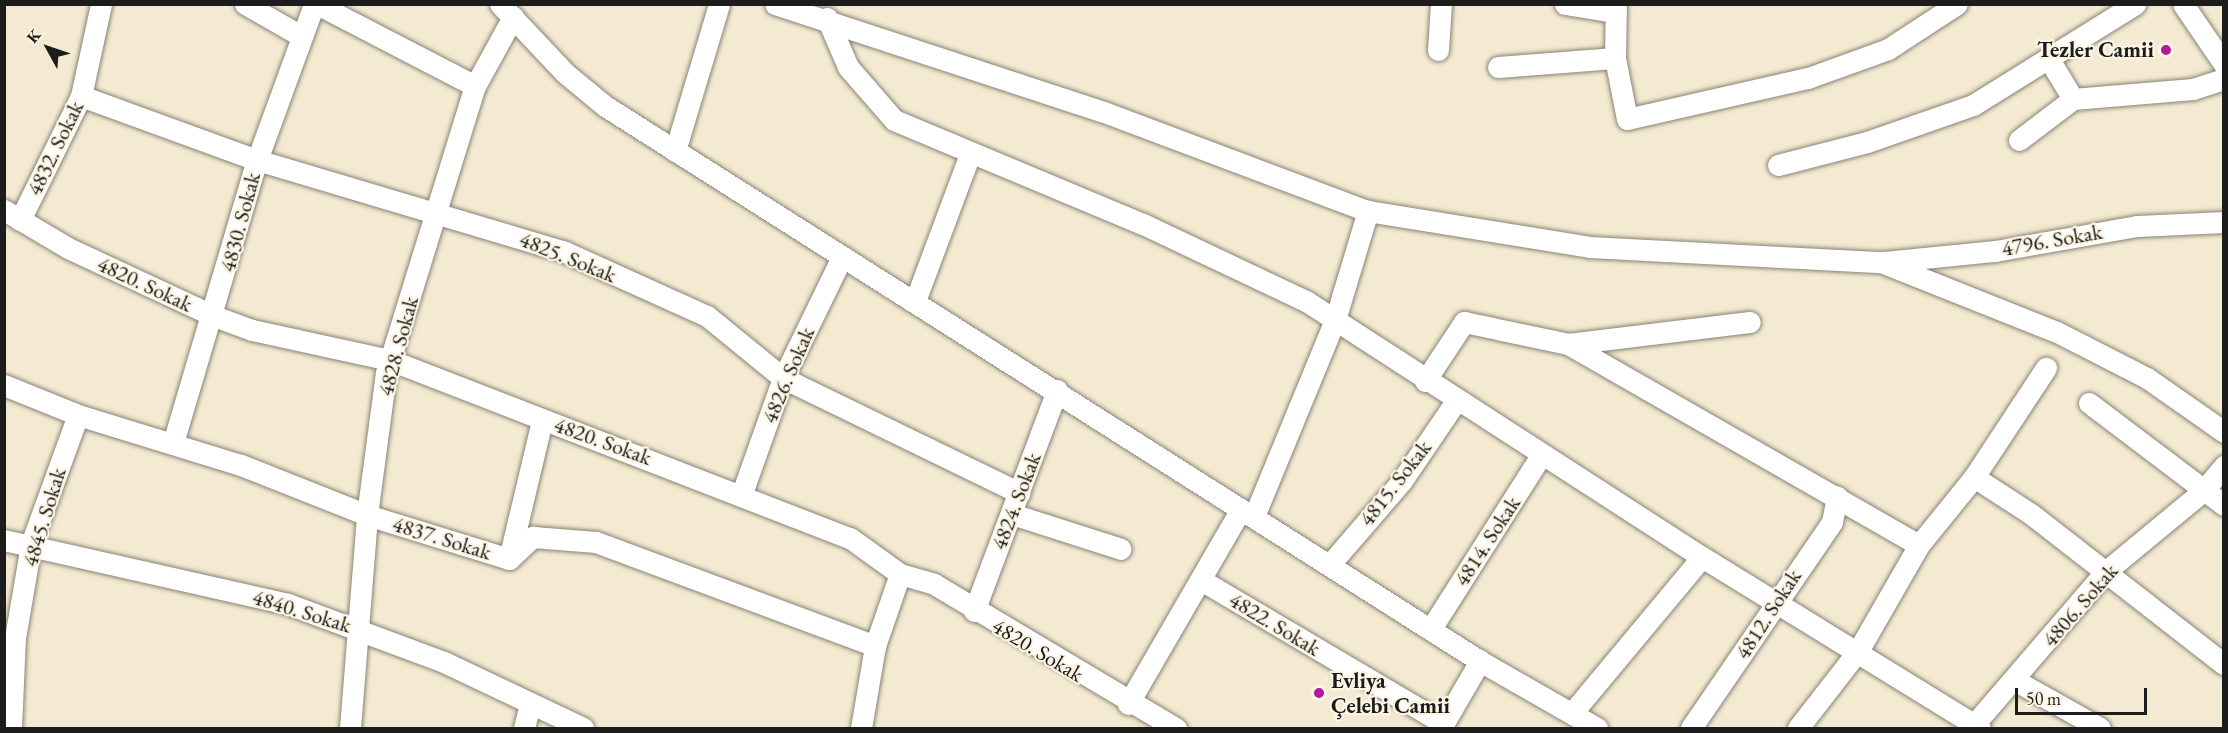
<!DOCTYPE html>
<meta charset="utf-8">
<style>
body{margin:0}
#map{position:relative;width:2228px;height:733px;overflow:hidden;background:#f4ead1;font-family:"EB Garamond",serif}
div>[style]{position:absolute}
.roads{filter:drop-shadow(0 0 2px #888376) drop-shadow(0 0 2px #888376)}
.minor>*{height:21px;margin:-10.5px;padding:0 10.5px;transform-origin:10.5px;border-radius:10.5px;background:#fff}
.dots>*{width:16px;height:16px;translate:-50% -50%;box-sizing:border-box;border:3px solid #fcf5e5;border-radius:50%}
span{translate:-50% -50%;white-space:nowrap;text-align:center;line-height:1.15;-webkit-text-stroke:4.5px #fcf5e5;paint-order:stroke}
.poi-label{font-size:22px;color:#1c1c1c;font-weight:700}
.right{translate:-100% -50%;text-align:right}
.left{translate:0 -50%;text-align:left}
.street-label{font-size:22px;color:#1c1c1c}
.frame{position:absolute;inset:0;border:6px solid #1c1c1c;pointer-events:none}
.north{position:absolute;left:18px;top:18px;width:60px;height:60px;-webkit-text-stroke:4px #fcf5e5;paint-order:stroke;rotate:310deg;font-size:16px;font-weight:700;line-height:24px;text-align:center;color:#1c1c1c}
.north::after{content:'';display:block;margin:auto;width:21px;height:27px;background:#1c1c1c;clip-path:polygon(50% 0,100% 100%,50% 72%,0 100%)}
.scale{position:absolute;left:2015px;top:688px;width:132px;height:27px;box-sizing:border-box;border:3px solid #1c1c1c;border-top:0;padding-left:8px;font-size:18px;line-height:21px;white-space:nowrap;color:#1c1c1c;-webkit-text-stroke:4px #fcf5e5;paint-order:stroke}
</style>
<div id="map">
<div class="roads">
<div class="minor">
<div style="left:245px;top:4px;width:64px;rotate:29.7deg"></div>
<div style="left:317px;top:4px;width:178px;rotate:27.4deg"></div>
<div style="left:500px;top:4px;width:95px;rotate:46.7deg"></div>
<div style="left:565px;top:73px;width:52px;rotate:39.5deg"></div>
<div style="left:605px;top:106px;width:1036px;rotate:32.39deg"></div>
<div style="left:1480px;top:661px;width:135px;rotate:29.8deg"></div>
<div style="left:775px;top:4px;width:346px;rotate:18.2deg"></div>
<div style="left:1104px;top:112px;width:282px;rotate:20.6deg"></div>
<div style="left:1368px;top:211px;width:225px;rotate:9.2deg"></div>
<div style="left:1590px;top:247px;width:291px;rotate:3deg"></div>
<div style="left:1881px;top:262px;width:189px;rotate:21.7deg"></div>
<div style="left:2057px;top:332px;width:101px;rotate:27.1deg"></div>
<div style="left:2147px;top:378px;width:94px;rotate:35deg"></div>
<div style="left:1565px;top:4px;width:51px;rotate:9.1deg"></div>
<div style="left:1616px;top:4px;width:54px;rotate:91.1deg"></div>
<div style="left:1615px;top:58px;width:62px;rotate:78.9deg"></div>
<div style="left:1627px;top:119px;width:186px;rotate:-12.8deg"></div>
<div style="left:1808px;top:78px;width:85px;rotate:-19.9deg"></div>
<div style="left:1888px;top:49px;width:82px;rotate:-33.1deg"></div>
<div style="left:2183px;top:4px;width:73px;rotate:55.7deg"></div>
<div style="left:827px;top:18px;width:53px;rotate:66.8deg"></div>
<div style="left:848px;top:67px;width:70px;rotate:49deg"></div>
<div style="left:894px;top:120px;width:270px;rotate:22.7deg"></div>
<div style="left:1143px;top:224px;width:180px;rotate:25.3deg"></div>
<div style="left:1306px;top:301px;width:472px;rotate:32.9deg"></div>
<div style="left:1702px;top:557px;width:326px;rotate:31.6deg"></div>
<div style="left:1438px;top:50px;width:46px;rotate:-86.3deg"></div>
<div style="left:2050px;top:61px;width:44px;rotate:58.8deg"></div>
<div style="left:2073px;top:99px;width:120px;rotate:-4.8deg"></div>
<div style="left:2193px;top:89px;width:33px;rotate:-18deg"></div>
<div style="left:1498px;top:67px;width:117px;rotate:-4.4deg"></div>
<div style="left:81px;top:96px;width:187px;rotate:20deg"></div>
<div style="left:257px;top:160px;width:321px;rotate:16.6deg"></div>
<div style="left:565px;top:252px;width:156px;rotate:24.3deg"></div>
<div style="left:707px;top:316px;width:98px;rotate:39.2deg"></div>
<div style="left:783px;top:378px;width:263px;rotate:25.9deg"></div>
<div style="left:2019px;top:140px;width:68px;rotate:-37.2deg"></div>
<div style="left:675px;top:151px;width:153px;rotate:-73.3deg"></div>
<div style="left:1778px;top:165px;width:92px;rotate:-14.5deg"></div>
<div style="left:1867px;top:142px;width:112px;rotate:-19.2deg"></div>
<div style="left:1973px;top:105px;width:191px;rotate:-31.9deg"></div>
<div style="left:4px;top:210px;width:74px;rotate:30.7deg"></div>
<div style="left:68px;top:248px;width:161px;rotate:25deg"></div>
<div style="left:214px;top:316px;width:40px;rotate:20.2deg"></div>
<div style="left:252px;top:330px;width:141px;rotate:12.3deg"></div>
<div style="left:390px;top:360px;width:493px;rotate:21.2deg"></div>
<div style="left:850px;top:538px;width:62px;rotate:35.8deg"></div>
<div style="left:900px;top:574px;width:35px;rotate:16deg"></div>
<div style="left:934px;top:584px;width:282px;rotate:30.8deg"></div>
<div style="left:20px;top:220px;width:138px;rotate:-63.8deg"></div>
<div style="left:81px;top:96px;width:94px;rotate:-77.7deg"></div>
<div style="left:1884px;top:262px;width:112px;rotate:-5.7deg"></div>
<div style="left:1995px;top:251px;width:144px;rotate:-10deg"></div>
<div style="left:2137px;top:226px;width:87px;rotate:-2.6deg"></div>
<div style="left:915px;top:301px;width:157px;rotate:-69.5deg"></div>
<div style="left:1568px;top:344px;width:183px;rotate:-6.9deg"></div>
<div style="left:1425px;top:381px;width:71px;rotate:-56.5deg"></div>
<div style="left:1464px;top:322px;width:106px;rotate:11.9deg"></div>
<div style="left:1568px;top:344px;width:404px;rotate:29.8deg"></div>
<div style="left:1919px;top:545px;width:87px;rotate:-51deg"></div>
<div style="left:1974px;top:477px;width:68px;rotate:33deg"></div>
<div style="left:2031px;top:514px;width:244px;rotate:37.9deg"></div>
<div style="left:4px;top:385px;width:80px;rotate:22.1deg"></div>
<div style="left:78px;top:415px;width:170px;rotate:17.1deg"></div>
<div style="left:241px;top:465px;width:136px;rotate:21.6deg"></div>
<div style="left:367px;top:515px;width:149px;rotate:17.2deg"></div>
<div style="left:509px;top:559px;width:33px;rotate:-43deg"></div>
<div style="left:533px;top:537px;width:63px;rotate:4.5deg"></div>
<div style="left:596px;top:542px;width:298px;rotate:20.4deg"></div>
<div style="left:2089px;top:403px;width:169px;rotate:37.1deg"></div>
<div style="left:173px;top:443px;width:295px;rotate:-73.5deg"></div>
<div style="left:257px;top:160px;width:166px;rotate:-69.9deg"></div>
<div style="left:1974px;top:477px;width:131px;rotate:-56.6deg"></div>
<div style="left:741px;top:496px;width:125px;rotate:-70.4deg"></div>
<div style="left:783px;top:378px;width:135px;rotate:-64deg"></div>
<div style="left:1012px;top:514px;width:114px;rotate:17.8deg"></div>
<div style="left:1255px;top:514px;width:210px;rotate:-67.6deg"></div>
<div style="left:1335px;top:320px;width:114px;rotate:-73.2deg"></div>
<div style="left:4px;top:540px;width:291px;rotate:12.7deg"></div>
<div style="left:288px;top:604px;width:166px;rotate:20.4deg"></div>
<div style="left:444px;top:662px;width:154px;rotate:25.4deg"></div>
<div style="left:509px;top:559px;width:143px;rotate:-76.6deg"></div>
<div style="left:1331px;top:563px;width:107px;rotate:-49.2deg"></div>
<div style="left:1401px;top:482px;width:98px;rotate:-55.8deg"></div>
<div style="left:1201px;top:580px;width:281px;rotate:30.6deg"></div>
<div style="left:974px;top:611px;width:236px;rotate:-69.4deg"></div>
<div style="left:1432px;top:627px;width:204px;rotate:-57.6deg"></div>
<div style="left:2016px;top:681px;width:96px;rotate:29.2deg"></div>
<div style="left:1128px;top:704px;width:225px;rotate:-59.9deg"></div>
<div style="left:1572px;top:713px;width:203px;rotate:-50.2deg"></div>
<div style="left:11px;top:728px;width:90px;rotate:-87.5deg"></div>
<div style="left:15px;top:638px;width:95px;rotate:-80.3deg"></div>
<div style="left:31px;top:544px;width:137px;rotate:-70deg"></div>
<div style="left:350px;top:728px;width:214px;rotate:-85.4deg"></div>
<div style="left:367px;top:515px;width:143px;rotate:-82.4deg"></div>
<div style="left:386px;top:373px;width:300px;rotate:-72.8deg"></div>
<div style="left:475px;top:86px;width:79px;rotate:-61.2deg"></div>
<div style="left:524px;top:728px;width:25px;rotate:-76deg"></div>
<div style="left:861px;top:728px;width:83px;rotate:-80.3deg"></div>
<div style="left:875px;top:646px;width:76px;rotate:-70.9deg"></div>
<div style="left:1441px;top:728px;width:78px;rotate:-59.8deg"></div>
<div style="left:1691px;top:728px;width:250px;rotate:-55.6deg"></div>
<div style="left:1832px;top:522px;width:26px;rotate:-79deg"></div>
<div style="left:1798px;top:728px;width:98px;rotate:-52.1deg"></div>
<div style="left:1858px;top:651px;width:122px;rotate:-60.1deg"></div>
<div style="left:1971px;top:728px;width:206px;rotate:-49.3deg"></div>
<div style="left:2105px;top:572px;width:127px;rotate:-39.6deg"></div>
<div style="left:2203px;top:491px;width:33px;rotate:-50deg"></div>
</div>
</div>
<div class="dots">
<div style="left:2166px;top:50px;background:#b5179e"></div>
<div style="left:1319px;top:693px;background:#b5179e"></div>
</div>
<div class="poi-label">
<span class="right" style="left:2154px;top:50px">Tezler Camii</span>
<span class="left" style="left:1331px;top:693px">Evliya<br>Çelebi Camii</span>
</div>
<div class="street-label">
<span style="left:55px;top:148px;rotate:-64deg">4832. Sokak</span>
<span style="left:240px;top:222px;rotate:-75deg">4830. Sokak</span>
<span style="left:2052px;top:240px;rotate:-10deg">4796. Sokak</span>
<span style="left:568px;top:257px;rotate:22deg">4825. Sokak</span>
<span style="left:145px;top:284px;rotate:25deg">4820. Sokak</span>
<span style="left:398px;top:346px;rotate:-75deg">4828. Sokak</span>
<span style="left:788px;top:375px;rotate:-67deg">4826. Sokak</span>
<span style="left:603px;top:441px;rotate:20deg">4820. Sokak</span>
<span style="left:1395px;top:483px;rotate:-52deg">4815. Sokak</span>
<span style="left:1016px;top:501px;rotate:-69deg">4824. Sokak</span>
<span style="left:44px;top:517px;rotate:-73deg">4845. Sokak</span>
<span style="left:442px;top:538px;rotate:17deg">4837. Sokak</span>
<span style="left:1487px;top:541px;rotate:-57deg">4814. Sokak</span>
<span style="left:2080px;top:605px;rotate:-49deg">4806. Sokak</span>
<span style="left:302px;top:611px;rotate:17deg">4840. Sokak</span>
<span style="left:1768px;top:614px;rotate:-57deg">4812. Sokak</span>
<span style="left:1275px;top:624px;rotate:31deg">4822. Sokak</span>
<span style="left:1038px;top:650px;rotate:31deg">4820. Sokak</span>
</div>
<div class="frame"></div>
<div class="north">K</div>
<div class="scale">50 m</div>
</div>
